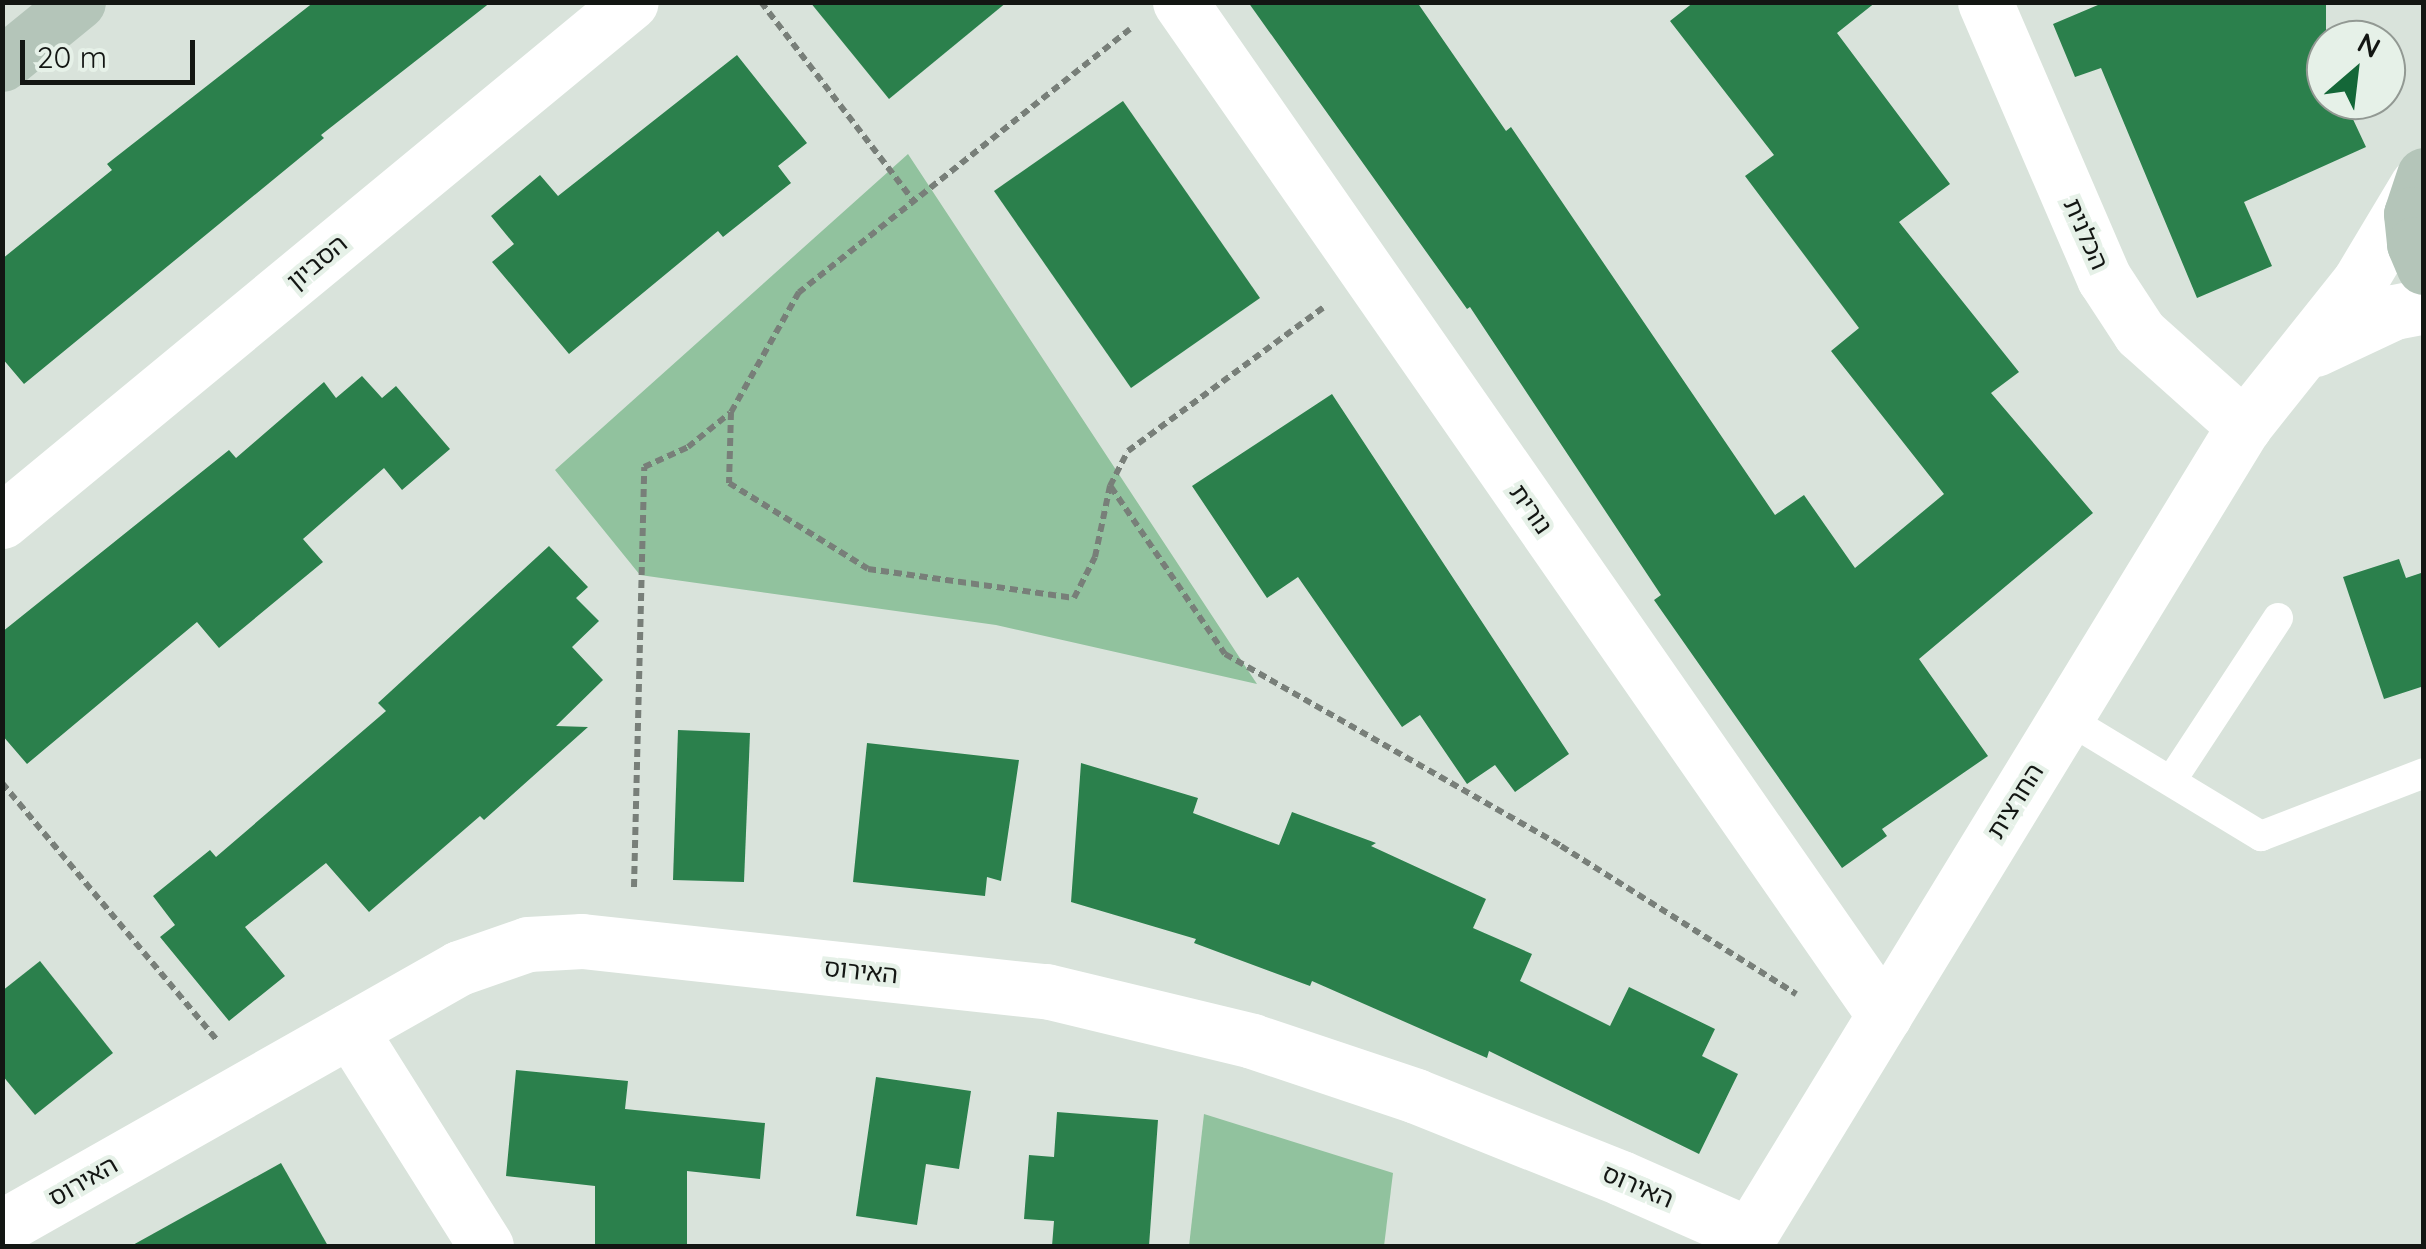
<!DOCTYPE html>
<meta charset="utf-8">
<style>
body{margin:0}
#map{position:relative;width:2426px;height:1249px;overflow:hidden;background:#d9e3db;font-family:Quicksand,"Noto Sans Hebrew",sans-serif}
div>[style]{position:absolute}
.green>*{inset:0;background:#91c29e}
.building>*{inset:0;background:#2b804c}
.path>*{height:6px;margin-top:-3px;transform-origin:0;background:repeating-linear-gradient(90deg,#787f79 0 8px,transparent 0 13px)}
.lane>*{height:30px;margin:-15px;padding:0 15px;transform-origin:15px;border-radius:15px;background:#fff}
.street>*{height:55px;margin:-27.5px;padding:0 27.5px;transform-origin:27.5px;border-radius:27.5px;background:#fff}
.secondary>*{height:55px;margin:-27.5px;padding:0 27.5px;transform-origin:27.5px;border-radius:27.5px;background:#b4c5b9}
span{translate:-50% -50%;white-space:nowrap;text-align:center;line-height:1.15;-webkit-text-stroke:9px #e6f1e8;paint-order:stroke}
.street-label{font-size:25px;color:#131613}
.frame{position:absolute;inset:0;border:5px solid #131613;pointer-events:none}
.north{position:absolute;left:2306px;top:20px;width:100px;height:100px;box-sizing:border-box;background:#e6f1e8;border:2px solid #929993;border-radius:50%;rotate:28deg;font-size:28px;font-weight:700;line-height:40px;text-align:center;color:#131613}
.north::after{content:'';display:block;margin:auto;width:35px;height:45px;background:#146738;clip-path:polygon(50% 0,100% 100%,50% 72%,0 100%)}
.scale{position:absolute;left:20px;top:40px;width:175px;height:45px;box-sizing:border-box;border:5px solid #131613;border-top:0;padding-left:12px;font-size:30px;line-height:35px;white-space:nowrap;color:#131613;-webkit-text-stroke:8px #e6f1e8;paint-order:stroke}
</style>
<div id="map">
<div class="green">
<div style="clip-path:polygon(908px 154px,1257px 684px,996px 625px,640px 575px,555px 470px)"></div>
<div style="clip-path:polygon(1204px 1114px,1393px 1173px,1384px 1246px,1189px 1246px)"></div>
</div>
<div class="building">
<div style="clip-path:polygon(314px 2px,491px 2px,321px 135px,324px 138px,24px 384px,2px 358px,2px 259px,112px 170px,107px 164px)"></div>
<div style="clip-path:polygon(810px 2px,1007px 2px,889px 99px)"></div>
<div style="clip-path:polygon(1248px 2px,1417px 2px,1506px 131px,1511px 127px,1775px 515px,1804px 495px,1855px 568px,1944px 494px,1831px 351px,1859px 328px,1745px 176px,1774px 155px,1670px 21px,1694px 2px,1876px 2px,1837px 33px,1950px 184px,1899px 222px,2019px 372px,1991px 393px,2093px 513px,1919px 659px,1988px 756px,1882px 829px,1887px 836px,1842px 868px,1654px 600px,1661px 595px,1470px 307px,1467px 309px)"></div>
<div style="clip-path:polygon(2105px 2px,2326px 2px,2326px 100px,2344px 100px,2366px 147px,2244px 202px,2272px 266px,2197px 298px,2101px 68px,2075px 77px,2053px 24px)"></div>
<div style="clip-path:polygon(737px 55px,807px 143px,778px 166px,791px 183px,723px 237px,718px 231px,569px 354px,492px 262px,514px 244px,491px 216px,540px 175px,558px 196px)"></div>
<div style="clip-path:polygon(1123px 101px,1260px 298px,1131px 388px,994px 191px)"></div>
<div style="clip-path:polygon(362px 376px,382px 398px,396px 386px,450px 449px,402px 490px,384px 468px,303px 539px,323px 562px,219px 648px,197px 622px,27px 764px,2px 735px,2px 632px,229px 450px,236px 458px,324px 382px,336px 398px)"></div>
<div style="clip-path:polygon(1332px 394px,1569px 754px,1515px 792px,1495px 765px,1467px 784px,1420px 715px,1402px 727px,1298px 577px,1267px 598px,1192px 486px)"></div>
<div style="clip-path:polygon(549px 546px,588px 587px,576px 598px,599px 621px,572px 647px,603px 680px,556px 726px,588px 727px,484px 820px,480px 816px,369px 912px,326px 863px,245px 927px,285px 976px,229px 1021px,160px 937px,175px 925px,153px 896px,210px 850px,216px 857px,386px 711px,378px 703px)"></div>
<div style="clip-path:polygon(2399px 559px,2406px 578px,2424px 572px,2424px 686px,2384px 699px,2343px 577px)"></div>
<div style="clip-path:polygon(678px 730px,750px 733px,744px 882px,673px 880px)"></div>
<div style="clip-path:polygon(867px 743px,1019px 760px,1001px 881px,987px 877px,985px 896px,853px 882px)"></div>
<div style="clip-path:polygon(1081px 763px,1198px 798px,1193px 813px,1279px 845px,1292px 812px,1376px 843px,1371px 846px,1486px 899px,1473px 928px,1532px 954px,1520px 981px,1610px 1026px,1629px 987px,1715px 1029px,1702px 1056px,1738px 1074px,1699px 1154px,1489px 1051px,1487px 1058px,1312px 981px,1310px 986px,1194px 943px,1196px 939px,1071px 902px)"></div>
<div style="clip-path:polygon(40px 961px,113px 1053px,35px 1115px,2px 1075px,2px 991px)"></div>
<div style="clip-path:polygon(516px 1070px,628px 1081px,625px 1109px,765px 1123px,760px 1179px,687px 1171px,687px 1246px,595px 1246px,595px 1186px,506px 1176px)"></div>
<div style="clip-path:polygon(876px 1077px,971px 1091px,959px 1169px,926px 1164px,917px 1225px,856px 1216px)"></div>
<div style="clip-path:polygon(1057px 1112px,1158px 1120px,1149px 1246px,1052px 1246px,1054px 1221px,1024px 1219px,1029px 1155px,1054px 1157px)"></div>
<div style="clip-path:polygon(281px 1163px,328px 1246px,131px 1246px)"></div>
</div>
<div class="path">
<div style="left:761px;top:2px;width:250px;rotate:52.5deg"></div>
<div style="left:1130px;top:29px;width:423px;rotate:141.5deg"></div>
<div style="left:799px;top:292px;width:138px;rotate:119.5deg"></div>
<div style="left:731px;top:412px;width:71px;rotate:91.6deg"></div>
<div style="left:729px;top:483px;width:163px;rotate:31.7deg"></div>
<div style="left:868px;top:569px;width:208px;rotate:8deg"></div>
<div style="left:1074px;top:598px;width:46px;rotate:-62.9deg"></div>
<div style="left:1095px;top:557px;width:73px;rotate:-78.1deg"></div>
<div style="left:1110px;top:486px;width:39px;rotate:-63deg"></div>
<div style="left:1128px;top:451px;width:242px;rotate:-36.3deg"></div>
<div style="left:1111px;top:487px;width:202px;rotate:55.7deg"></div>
<div style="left:1225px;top:654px;width:387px;rotate:29.7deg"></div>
<div style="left:1561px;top:846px;width:278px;rotate:32.2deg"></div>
<div style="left:2px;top:783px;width:336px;rotate:50.1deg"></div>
<div style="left:634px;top:887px;width:420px;rotate:-88.6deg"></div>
<div style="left:644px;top:467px;width:48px;rotate:-24.4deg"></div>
<div style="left:688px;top:447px;width:54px;rotate:-39deg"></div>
</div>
<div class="lane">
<div style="left:2066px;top:718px;width:228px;rotate:31.2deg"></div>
<div style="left:2261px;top:836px;width:175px;rotate:-21.1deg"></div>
<div style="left:2171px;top:781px;width:195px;rotate:-56.7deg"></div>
</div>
<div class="street">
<div style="left:1180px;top:2px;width:1234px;rotate:55.2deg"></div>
<div style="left:1985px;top:2px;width:301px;rotate:66.7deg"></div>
<div style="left:2104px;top:278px;width:66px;rotate:56.8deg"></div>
<div style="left:2140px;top:333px;width:140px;rotate:41.8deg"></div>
<div style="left:2315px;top:349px;width:87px;rotate:-25.1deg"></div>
<div style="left:2394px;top:312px;width:31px;rotate:-11deg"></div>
<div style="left:2px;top:521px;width:815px;rotate:-39.53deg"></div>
<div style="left:350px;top:1030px;width:255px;rotate:57.8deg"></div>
<div style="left:2px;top:1227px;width:525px;rotate:-29.54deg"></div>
<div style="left:459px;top:968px;width:73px;rotate:-19.2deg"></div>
<div style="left:528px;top:944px;width:54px;rotate:-3.2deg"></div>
<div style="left:582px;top:941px;width:467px;rotate:6.2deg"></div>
<div style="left:1046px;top:991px;width:212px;rotate:13.6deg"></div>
<div style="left:1252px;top:1041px;width:173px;rotate:18.5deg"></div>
<div style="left:1416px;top:1096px;width:221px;rotate:21.8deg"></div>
<div style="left:1621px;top:1178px;width:141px;rotate:23.8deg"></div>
<div style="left:1743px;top:1246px;width:961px;rotate:-58.58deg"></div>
<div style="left:2244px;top:426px;width:184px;rotate:-51.4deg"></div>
<div style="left:2359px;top:282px;width:113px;rotate:-59.1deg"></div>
</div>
<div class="secondary">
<div style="left:2px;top:64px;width:98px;rotate:-39.2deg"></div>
<div style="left:2424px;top:175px;width:41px;rotate:108.4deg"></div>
<div style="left:2411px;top:214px;width:30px;rotate:84deg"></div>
<div style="left:2414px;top:244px;width:25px;rotate:67deg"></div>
</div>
<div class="street-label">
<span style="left:2086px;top:234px;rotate:66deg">הכלנית</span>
<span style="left:317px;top:262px;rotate:-40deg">הסביון</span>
<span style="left:1531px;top:509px;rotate:55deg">נורית</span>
<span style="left:2015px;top:801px;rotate:-58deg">החרצית</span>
<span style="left:861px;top:971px;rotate:6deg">האירוס</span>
<span style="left:83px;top:1181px;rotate:-30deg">האירוס</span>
<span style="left:1638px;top:1186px;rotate:23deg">האירוס</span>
</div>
<div class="frame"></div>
<div class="north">N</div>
<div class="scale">20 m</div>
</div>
